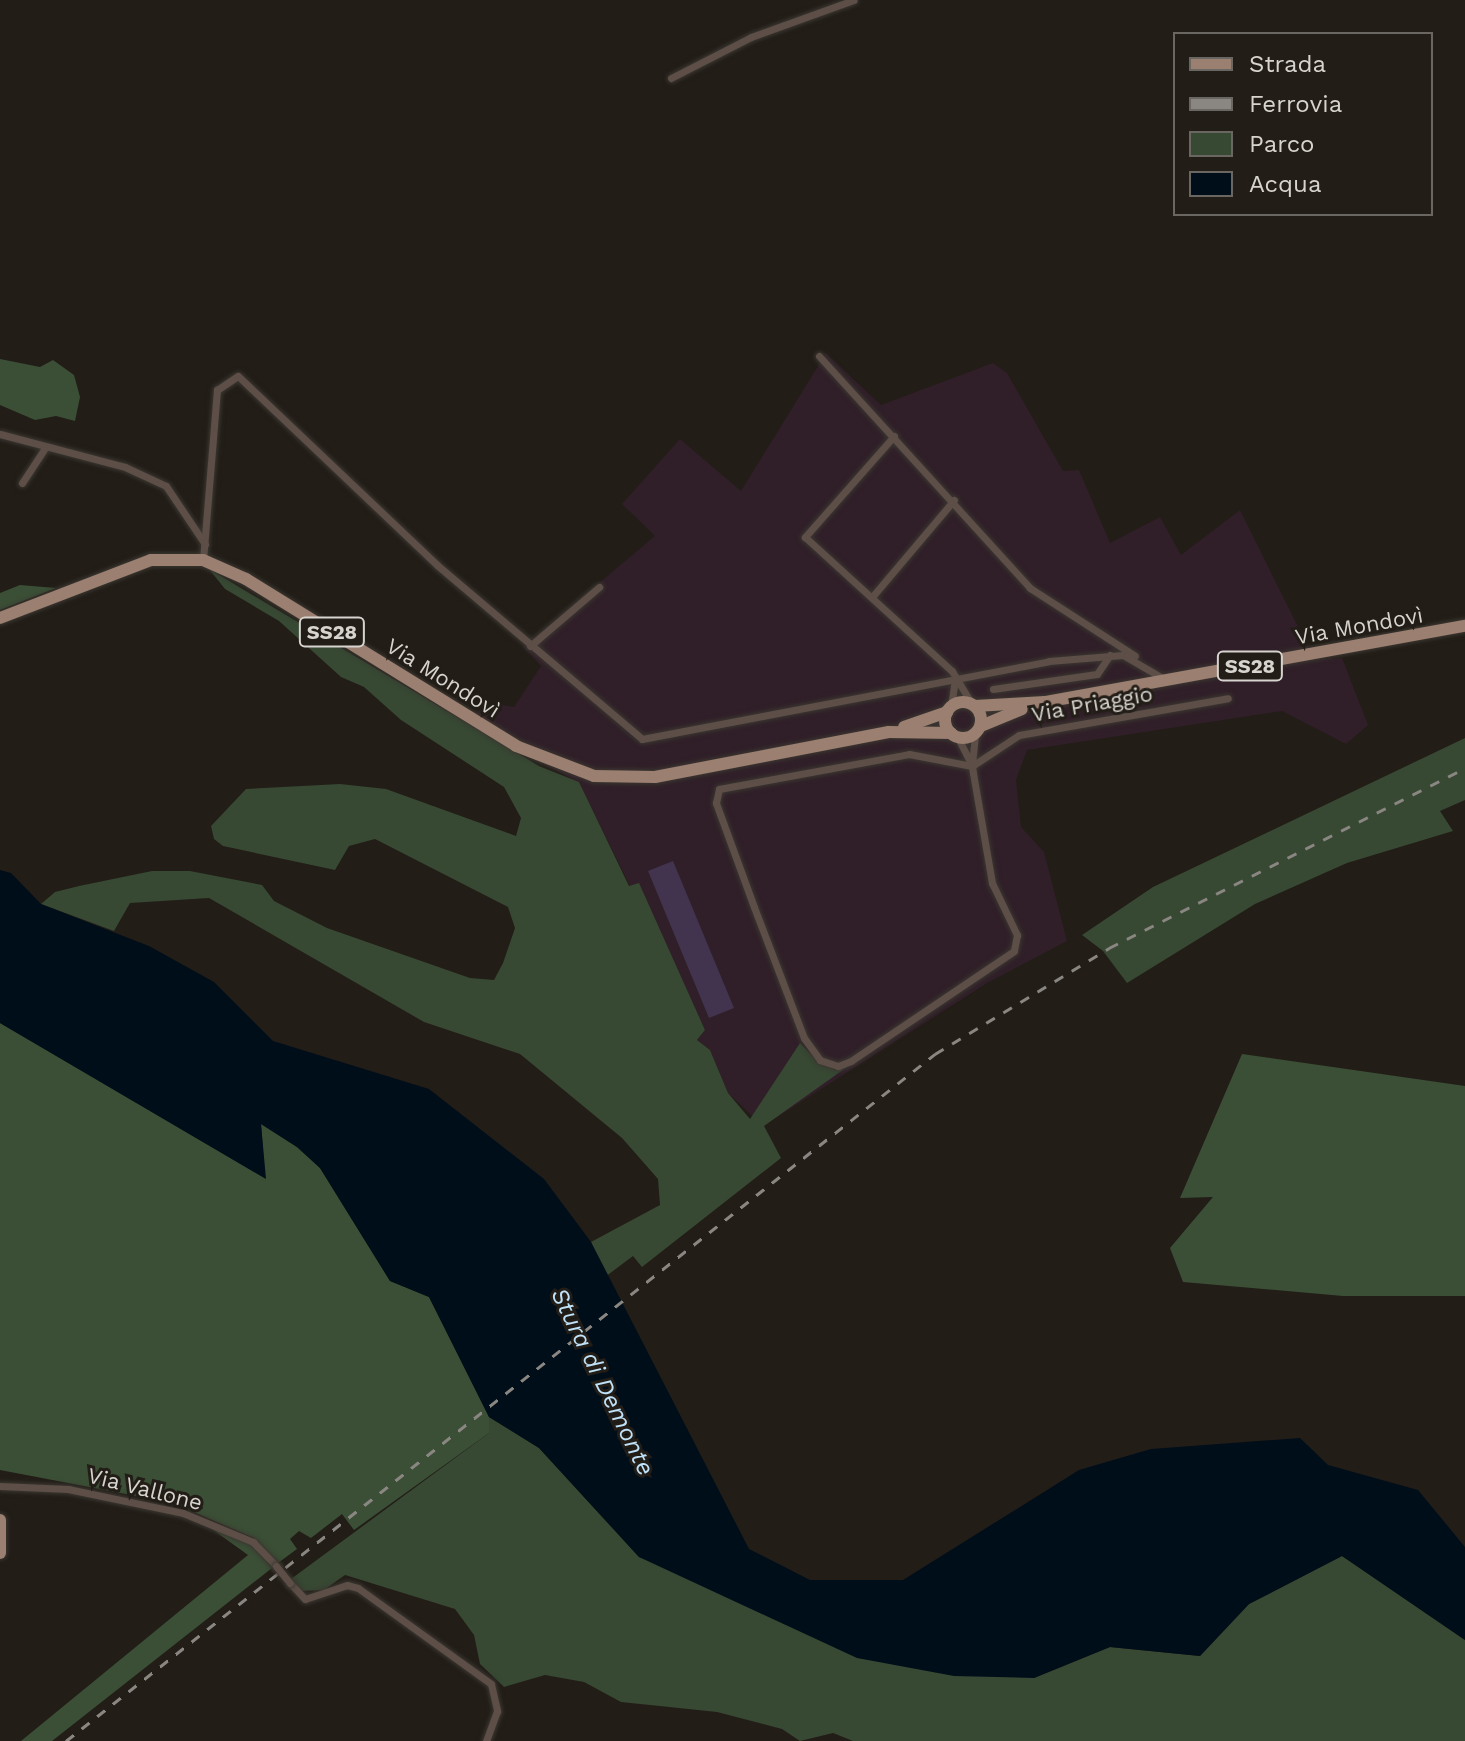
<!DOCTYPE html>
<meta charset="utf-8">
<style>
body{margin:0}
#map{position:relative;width:1465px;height:1741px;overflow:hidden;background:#221d17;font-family:"Work Sans",sans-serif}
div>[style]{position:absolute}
.industrial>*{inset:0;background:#301f28}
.green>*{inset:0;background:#374833}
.forest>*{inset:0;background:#3b4f36}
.water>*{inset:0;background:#000e1a}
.building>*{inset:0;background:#42344e}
.roads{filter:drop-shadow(0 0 2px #3b3731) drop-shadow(0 0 2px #3b3731)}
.minor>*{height:7px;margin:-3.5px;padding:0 3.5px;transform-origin:3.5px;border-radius:3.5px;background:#5d4f48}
.primary>*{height:12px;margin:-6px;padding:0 6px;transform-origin:6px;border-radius:6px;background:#9b7f70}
.primary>.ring{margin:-6px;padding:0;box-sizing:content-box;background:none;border:12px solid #9b7f70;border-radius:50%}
.rail>*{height:3px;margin-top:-1.5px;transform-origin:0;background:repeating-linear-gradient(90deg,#8a8681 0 10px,transparent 0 20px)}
.bridges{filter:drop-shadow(0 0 2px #3b3731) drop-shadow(0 0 2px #3b3731)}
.minor-bridge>*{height:7px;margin:-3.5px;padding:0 3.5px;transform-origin:3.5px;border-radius:3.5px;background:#5d4f48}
span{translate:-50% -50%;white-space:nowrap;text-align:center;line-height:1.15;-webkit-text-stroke:6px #221d17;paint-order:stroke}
.shield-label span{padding:2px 6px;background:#221d17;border:2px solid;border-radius:6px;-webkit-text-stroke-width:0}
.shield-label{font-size:20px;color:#d7d4cf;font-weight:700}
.street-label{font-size:22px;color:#d7d4cf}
.water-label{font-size:24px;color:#c0e2f8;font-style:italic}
.legend{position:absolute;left:1173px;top:32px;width:260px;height:184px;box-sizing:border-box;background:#221d17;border:2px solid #6a6661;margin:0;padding:10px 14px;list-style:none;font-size:24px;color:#d7d4cf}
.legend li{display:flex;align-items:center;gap:16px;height:40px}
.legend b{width:40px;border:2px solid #6a6661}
</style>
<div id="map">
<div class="industrial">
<div style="clip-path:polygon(826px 353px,881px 405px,993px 363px,1007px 373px,1063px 471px,1079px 470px,1110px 543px,1160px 517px,1181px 555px,1240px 510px,1314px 659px,1342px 658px,1368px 725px,1346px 744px,1282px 711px,1027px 750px,1016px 780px,1021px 827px,1044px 852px,1067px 941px,989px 982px,763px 1126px,728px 1093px,710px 1050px,697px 1040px,705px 1030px,639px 884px,630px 886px,579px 783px,465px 721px,489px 703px,514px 707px,541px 666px,523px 647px,655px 536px,622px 504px,680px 439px,741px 491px)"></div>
</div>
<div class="green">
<div style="clip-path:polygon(209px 569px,539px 766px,579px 782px,629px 886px,639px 883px,705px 1030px,697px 1040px,710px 1050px,728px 1093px,750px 1119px,800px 1043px,820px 1064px,847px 1067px,764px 1126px,781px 1158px,642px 1267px,633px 1256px,605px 1277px,591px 1242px,660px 1205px,658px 1179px,622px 1138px,520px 1054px,424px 1022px,209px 898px,130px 903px,114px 931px,41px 904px,55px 892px,79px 886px,152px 871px,190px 871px,262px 885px,274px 901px,327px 928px,470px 978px,494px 980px,503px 963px,515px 928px,508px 907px,375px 839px,349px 846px,335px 870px,223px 846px,214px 839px,211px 826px,246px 789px,340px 784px,386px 789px,516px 836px,521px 818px,504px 787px,401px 720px,364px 687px,341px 677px,279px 621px,225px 589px)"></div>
<div style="clip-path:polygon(1465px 738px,1465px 800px,1440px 811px,1453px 831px,1347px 863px,1255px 904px,1127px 983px,1103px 951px,1082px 935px,1153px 887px)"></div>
<div style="clip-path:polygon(489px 1417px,539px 1448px,639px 1557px,1034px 1678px,1110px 1647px,1200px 1656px,1249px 1604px,1342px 1556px,1465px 1640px,1465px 1741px,853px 1741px,833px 1733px,800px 1741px,782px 1729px,717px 1712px,621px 1702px,584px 1682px,545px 1675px,504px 1687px,480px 1664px,474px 1635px,455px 1609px,345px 1575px,324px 1590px,301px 1591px,291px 1579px,489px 1433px)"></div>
</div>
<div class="forest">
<div style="clip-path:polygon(0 359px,40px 367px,53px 360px,74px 375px,80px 397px,75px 421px,56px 416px,35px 420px,0 405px)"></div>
<div style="clip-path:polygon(20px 585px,56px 588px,0 610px,0 593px)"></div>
<div style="clip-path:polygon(0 1023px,265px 1178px,261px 1124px,297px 1147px,320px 1168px,390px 1281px,429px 1297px,489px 1417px,489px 1433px,354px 1530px,342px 1514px,311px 1538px,299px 1531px,290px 1539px,297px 1549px,278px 1563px,254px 1538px,173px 1503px,0 1470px)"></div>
<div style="clip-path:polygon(1242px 1054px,1465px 1086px,1465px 1296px,1343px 1296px,1183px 1282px,1170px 1248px,1213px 1197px,1180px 1198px)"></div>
<div style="clip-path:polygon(205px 1524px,253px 1546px,272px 1568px,52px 1741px,21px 1741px,248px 1555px)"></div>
</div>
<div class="water">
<div style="clip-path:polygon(0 870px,11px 873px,41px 904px,149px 946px,214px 982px,273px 1041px,429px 1089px,544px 1179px,591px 1242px,749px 1549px,810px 1580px,903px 1580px,1079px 1470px,1151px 1449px,1300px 1438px,1328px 1465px,1418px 1490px,1465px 1547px,1465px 1640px,1342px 1556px,1249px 1604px,1200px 1656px,1110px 1647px,1034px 1678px,954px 1676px,857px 1658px,639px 1557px,539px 1448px,489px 1417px,429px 1297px,390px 1281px,320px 1168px,297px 1147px,261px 1124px,266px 1179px,0 1023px)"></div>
</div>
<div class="building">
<div style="clip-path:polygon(673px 861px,734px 1008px,709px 1018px,648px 871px)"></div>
</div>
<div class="roads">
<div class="minor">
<div style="left:671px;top:78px;width:90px;rotate:-27.1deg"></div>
<div style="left:751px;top:37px;width:109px;rotate:-19.8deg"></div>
<div style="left:819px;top:356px;width:314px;rotate:47.7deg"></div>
<div style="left:1030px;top:588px;width:125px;rotate:32.9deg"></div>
<div style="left:0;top:434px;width:129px;rotate:14.8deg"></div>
<div style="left:125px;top:467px;width:45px;rotate:24.9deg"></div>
<div style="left:166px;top:486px;width:70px;rotate:56.1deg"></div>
<div style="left:894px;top:436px;width:135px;rotate:131.4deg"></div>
<div style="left:805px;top:537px;width:199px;rotate:42.4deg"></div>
<div style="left:952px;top:671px;width:39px;rotate:59deg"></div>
<div style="left:22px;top:483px;width:42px;rotate:-56.7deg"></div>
<div style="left:203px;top:560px;width:171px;rotate:-85.3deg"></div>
<div style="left:217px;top:390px;width:25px;rotate:-34deg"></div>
<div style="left:238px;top:376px;width:274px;rotate:43.5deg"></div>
<div style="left:437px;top:565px;width:269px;rotate:40.3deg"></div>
<div style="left:642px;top:739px;width:414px;rotate:-10.8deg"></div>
<div style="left:1049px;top:661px;width:74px;rotate:-4.6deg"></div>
<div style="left:1123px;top:655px;width:48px;rotate:30.3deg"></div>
<div style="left:872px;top:597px;width:127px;rotate:-49.8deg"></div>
<div style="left:530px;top:646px;width:91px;rotate:-40.5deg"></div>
<div style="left:993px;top:689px;width:105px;rotate:-8.2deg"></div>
<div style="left:1097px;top:674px;width:23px;rotate:-56deg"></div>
<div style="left:951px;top:707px;width:29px;rotate:-82deg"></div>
<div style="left:958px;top:738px;width:31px;rotate:63deg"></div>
<div style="left:972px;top:766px;width:7px;rotate:82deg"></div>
<div style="left:973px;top:773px;width:112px;rotate:80.2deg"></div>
<div style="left:992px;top:883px;width:58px;rotate:64.3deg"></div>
<div style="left:1017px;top:935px;width:16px;rotate:101deg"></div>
<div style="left:1014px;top:951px;width:197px;rotate:146deg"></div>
<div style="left:851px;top:1061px;width:14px;rotate:159deg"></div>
<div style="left:838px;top:1066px;width:19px;rotate:-162deg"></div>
<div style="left:820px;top:1060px;width:27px;rotate:-126deg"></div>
<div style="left:804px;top:1038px;width:140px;rotate:-110.9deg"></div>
<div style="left:754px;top:907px;width:111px;rotate:-110.1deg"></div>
<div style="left:716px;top:803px;width:14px;rotate:-78deg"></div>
<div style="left:719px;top:789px;width:193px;rotate:-10.4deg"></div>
<div style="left:909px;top:754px;width:64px;rotate:10.8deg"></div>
<div style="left:972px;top:766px;width:56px;rotate:-33.4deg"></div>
<div style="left:1019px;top:735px;width:212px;rotate:-10deg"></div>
<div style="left:972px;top:764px;width:30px;rotate:-84deg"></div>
<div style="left:0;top:1486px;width:68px;rotate:2.5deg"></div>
<div style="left:68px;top:1489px;width:117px;rotate:11.8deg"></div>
<div style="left:183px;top:1513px;width:76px;rotate:22.5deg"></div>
<div style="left:253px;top:1542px;width:33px;rotate:46deg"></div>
<div style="left:290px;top:1583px;width:22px;rotate:47deg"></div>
<div style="left:305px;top:1599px;width:44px;rotate:-18.4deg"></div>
<div style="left:347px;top:1585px;width:11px;rotate:15deg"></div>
<div style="left:358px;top:1588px;width:164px;rotate:35.8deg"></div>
<div style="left:491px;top:1684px;width:28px;rotate:77deg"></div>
<div style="left:497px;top:1711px;width:32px;rotate:110deg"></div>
</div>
<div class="primary">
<div style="left:0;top:618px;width:162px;rotate:-21deg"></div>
<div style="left:151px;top:560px;width:52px"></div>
<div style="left:203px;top:560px;width:47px;rotate:23.8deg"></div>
<div style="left:246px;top:579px;width:317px;rotate:31.7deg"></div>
<div style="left:516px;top:746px;width:84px;rotate:21deg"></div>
<div style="left:594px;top:776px;width:61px;rotate:0.9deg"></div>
<div style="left:655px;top:777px;width:238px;rotate:-10.9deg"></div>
<div style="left:889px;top:732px;width:62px;rotate:0.9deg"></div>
<div class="ring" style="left:945px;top:702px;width:24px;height:24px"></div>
<div style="left:975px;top:706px;width:70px;rotate:-3.3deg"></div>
<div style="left:1045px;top:702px;width:427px;rotate:-10.3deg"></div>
<div style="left:981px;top:726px;width:44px;rotate:-22.5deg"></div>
<div style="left:904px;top:727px;width:46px;rotate:-19.2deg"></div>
<div style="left:0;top:1520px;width:33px;rotate:90deg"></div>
</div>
</div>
<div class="rail">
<div style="left:66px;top:1741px;width:1108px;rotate:-38.33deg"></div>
<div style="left:935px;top:1054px;width:204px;rotate:-31.3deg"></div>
<div style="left:1109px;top:948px;width:399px;rotate:-26.8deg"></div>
</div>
<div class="bridges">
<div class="minor-bridge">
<div style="left:276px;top:1566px;width:22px;rotate:51deg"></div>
</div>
</div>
<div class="shield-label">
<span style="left:332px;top:632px">SS28</span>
<span style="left:1250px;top:666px">SS28</span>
</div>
<div class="street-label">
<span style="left:1359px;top:626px;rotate:-10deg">Via Mondovì</span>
<span style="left:443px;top:678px;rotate:32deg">Via Mondovì</span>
<span style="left:1092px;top:704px;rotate:-10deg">Via Priaggio</span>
<span style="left:145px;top:1489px;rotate:14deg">Via Vallone</span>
</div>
<div class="water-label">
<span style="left:602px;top:1382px;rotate:64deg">Stura di Demonte</span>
</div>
<ul class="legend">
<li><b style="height:10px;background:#9b7f70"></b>Strada</li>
<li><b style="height:10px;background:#8a8681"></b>Ferrovia</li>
<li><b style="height:22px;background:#374833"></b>Parco</li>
<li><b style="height:22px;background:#000e1a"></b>Acqua</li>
</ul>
</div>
